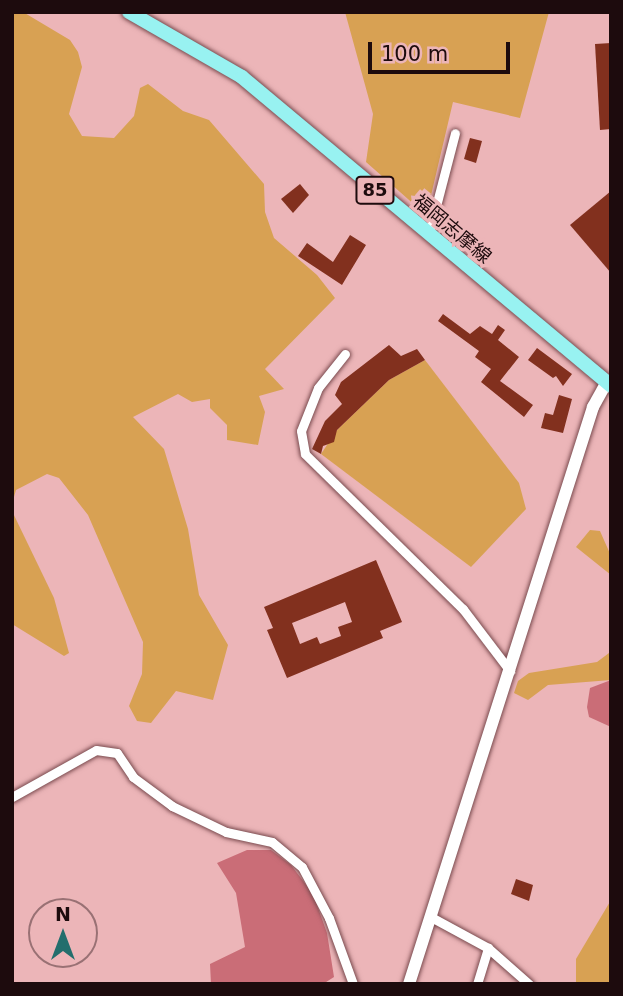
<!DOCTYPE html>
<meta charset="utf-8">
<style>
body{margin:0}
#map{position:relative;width:623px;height:996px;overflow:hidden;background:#ecb5b8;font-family:"DejaVu Sans","Noto Sans JP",sans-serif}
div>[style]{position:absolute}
.green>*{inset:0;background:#d8a153}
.water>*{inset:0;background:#ca6d77}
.building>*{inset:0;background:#82301e}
.roads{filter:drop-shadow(0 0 2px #7a4b4f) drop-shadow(0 0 2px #7a4b4f)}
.minor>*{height:9px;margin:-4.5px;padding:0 4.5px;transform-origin:4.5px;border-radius:4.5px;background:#fff}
.tertiary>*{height:12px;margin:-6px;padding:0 6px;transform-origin:6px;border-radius:6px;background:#fff}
.primary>*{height:14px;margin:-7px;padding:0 7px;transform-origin:7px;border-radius:7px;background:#98f2f1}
span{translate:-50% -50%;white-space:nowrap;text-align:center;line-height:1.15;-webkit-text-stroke:7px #ecb5b8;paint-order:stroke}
.shield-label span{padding:2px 5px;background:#ecb5b8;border:2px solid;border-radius:5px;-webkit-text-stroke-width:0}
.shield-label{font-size:18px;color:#1d0b0d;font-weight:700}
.street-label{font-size:19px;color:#1d0b0d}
.frame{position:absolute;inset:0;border:14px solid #1d0b0d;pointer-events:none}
.north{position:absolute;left:28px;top:898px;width:70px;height:70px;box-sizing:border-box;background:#ecb5b8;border:2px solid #997174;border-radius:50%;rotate:0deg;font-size:19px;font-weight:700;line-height:28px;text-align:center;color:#1d0b0d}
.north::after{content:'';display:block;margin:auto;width:24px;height:32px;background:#236e6d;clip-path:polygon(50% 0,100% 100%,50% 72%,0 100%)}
.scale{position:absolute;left:368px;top:42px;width:142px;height:32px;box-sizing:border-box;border:4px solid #1d0b0d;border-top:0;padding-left:9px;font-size:21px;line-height:24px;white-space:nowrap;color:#1d0b0d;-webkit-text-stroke:5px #ecb5b8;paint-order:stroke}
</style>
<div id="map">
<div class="green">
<div style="clip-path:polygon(12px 12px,23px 12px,70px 40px,78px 52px,82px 67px,69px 114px,82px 136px,114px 138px,134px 116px,140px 88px,148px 84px,183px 111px,209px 120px,264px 184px,265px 212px,274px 238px,317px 275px,335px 298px,265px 369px,284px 389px,259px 396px,265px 412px,258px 445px,227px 440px,227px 425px,210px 408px,210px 399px,192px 402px,178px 394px,133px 417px,164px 449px,188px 529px,199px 595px,228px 645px,213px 700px,176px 691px,151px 723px,137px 721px,129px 706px,142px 674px,143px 642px,88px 515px,59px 478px,47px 474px,16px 490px,12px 504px)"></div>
<div style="clip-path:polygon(345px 12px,549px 12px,520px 118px,453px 102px,428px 208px,417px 207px,366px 162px,373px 114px)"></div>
<div style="clip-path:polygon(425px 360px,519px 483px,526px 509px,471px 567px,321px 454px,337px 430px,389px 380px)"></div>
<div style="clip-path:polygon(12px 511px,54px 598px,69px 653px,64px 656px,12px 624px)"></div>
<div style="clip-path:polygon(590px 530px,600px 531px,611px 556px,611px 575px,576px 547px)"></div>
<div style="clip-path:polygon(611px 644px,611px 680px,548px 685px,528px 700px,514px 693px,518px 681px,529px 673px,597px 662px,609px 653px)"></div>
<div style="clip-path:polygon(611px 900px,611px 984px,576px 984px,576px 959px)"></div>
</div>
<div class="water">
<div style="clip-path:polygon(611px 680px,611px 727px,589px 717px,587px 707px,590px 688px)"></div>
<div style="clip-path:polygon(247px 850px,271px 850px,291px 865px,313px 894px,327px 933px,334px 977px,323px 984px,211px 984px,210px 964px,245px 947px,236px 893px,217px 863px)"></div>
</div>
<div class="building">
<div style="clip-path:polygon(611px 43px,611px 129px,600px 130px,595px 44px)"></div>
<div style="clip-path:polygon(470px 138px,482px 141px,476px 163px,464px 159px)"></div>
<div style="clip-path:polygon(300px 184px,309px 195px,293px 213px,281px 199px)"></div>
<div style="clip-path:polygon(611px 191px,611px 273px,570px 225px)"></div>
<div style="clip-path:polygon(350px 235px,366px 245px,342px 285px,298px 256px,307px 243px,333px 262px)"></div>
<div style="clip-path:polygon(443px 314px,470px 334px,480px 326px,492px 334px,498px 325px,505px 330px,498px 340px,519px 357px,500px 381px,533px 405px,524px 417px,481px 382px,491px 369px,475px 357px,479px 351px,438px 321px)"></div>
<div style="clip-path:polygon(389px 345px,401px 356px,417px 349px,425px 360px,389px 380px,337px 430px,334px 442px,323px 446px,321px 454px,312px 449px,325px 421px,342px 404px,335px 395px,341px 382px)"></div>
<div style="clip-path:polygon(537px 348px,572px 374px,563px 386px,556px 376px,553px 378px,528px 360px)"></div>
<div style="clip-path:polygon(559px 395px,572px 399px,563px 433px,541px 428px,545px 413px,553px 415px)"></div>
<div style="clip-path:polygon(evenodd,376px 560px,402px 622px,380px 631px,383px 638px,287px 678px,267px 630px,273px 628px,264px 607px,376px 560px,345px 602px,352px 622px,338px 627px,341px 636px,320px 644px,317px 637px,300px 644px,292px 623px,345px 602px)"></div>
<div style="clip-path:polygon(516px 879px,533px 885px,529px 901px,511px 894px)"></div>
</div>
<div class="roads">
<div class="minor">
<div style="left:429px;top:233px;width:103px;rotate:-75.4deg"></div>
<div style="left:345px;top:354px;width:43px;rotate:128.5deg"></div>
<div style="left:318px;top:388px;width:46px;rotate:111.6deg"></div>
<div style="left:301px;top:431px;width:23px;rotate:80deg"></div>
<div style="left:305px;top:454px;width:221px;rotate:44.5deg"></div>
<div style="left:463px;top:609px;width:78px;rotate:52.8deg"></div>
<div style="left:12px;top:797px;width:96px;rotate:-29.2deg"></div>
<div style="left:96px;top:750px;width:21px;rotate:8deg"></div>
<div style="left:117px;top:753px;width:29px;rotate:56deg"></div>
<div style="left:133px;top:777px;width:49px;rotate:36.6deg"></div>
<div style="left:172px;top:806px;width:60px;rotate:25.7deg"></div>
<div style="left:226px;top:832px;width:47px;rotate:12.3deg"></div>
<div style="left:272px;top:842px;width:39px;rotate:40deg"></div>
<div style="left:302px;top:867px;width:58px;rotate:62.1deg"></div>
<div style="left:329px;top:918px;width:70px;rotate:70deg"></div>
<div style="left:431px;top:917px;width:65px;rotate:28.5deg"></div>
<div style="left:488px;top:948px;width:55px;rotate:41.3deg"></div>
<div style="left:477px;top:984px;width:38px;rotate:-73deg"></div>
</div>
<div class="tertiary">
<div style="left:409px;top:984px;width:606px;rotate:-72.31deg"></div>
<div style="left:593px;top:407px;width:29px;rotate:-61deg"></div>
</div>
<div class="primary">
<div style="left:129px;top:12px;width:130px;rotate:29.9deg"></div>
<div style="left:242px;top:77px;width:481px;rotate:39.9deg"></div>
</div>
</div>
<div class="shield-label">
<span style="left:375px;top:190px">85</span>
</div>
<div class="street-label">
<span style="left:452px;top:229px;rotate:40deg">福岡志摩線</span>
</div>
<div class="frame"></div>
<div class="north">N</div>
<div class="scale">100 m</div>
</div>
